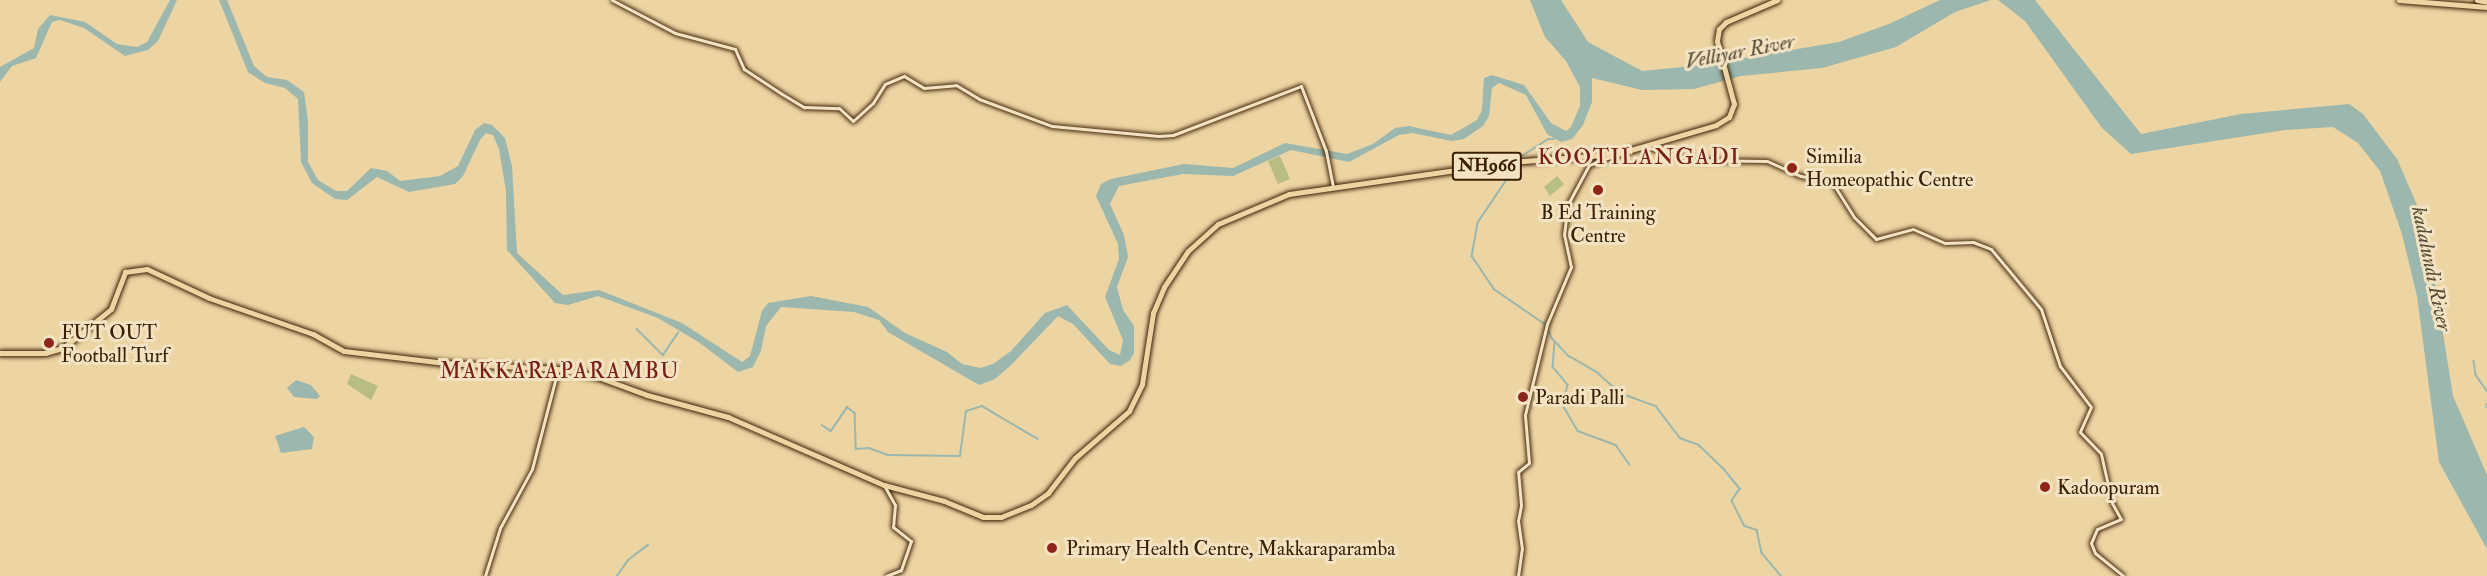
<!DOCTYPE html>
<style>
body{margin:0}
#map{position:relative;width:2487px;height:576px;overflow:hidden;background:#edd4a3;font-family:"IM FELL Double Pica",serif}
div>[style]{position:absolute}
.green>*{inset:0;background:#b8bd86}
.water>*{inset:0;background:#9bb7ae}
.stream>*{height:1.5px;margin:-0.75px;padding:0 0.75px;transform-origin:0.75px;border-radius:0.75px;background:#9bb7ae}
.roads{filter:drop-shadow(0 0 2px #3c2006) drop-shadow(0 0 2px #3c2006)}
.secondary>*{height:3px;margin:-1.5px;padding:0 1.5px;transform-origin:1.5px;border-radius:1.5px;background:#f3e3c3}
.highway>*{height:5px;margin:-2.5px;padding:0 2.5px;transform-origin:2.5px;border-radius:2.5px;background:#edd4a3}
.dots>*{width:16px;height:16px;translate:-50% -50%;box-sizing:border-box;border:3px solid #f3e3c3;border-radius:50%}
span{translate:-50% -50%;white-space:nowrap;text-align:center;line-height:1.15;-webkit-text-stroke:6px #f3e3c3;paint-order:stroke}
.shield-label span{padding:2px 4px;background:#f3e3c3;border:2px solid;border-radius:4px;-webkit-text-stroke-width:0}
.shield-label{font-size:18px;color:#3c2006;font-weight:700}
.poi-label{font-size:20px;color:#3c2006}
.left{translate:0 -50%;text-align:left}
.water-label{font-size:21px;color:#584d38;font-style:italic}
.quarter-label{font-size:22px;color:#7a1f14;letter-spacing:1.5px}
</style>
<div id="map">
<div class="green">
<div style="clip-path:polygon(1280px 156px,1290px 179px,1278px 184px,1268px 161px)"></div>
<div style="clip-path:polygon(1557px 176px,1564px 184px,1550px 196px,1544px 187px)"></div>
<div style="clip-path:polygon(351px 374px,378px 386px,371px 400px,347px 384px)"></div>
</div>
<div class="water">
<div style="clip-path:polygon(170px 0,177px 0,158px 41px,148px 50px,125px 56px,84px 28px,60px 20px,52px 22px,36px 58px,12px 66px,0 82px,0 67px,34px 48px,38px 29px,50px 15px,85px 22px,117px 44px,137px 47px,147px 42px)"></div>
<div style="clip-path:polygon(219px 0,227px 0,254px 66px,267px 77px,287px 80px,304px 92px,308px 121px,308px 162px,318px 180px,336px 191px,347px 191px,371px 168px,387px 171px,400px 181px,440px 176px,458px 166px,475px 130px,484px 123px,492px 125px,505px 138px,512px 166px,517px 253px,563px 295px,599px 290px,682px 323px,742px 362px,750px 356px,762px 311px,768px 303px,811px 296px,868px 307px,905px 333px,947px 352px,962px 364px,980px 368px,993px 364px,1011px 351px,1045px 313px,1067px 305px,1109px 350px,1120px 355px,1123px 340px,1105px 297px,1119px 259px,1118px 244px,1096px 196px,1101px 184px,1111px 179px,1184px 164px,1233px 168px,1285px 143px,1347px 154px,1373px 144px,1395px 128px,1409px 126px,1451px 135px,1477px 120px,1482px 110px,1484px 78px,1492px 75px,1524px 85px,1551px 123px,1566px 131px,1571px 127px,1580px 106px,1580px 87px,1566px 61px,1545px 37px,1530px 0,1561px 0,1588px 42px,1642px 71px,1703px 65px,1839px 42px,1889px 24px,1940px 0,1991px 0,1955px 12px,1896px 47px,1822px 68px,1741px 76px,1694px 89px,1642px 90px,1592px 78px,1592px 102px,1583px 125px,1572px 139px,1561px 142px,1547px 134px,1526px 95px,1499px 83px,1492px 88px,1489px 116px,1483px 126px,1464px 139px,1452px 141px,1412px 133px,1399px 135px,1349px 162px,1291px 150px,1233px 176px,1183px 174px,1119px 186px,1110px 204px,1124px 235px,1128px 257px,1117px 287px,1123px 310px,1134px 326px,1134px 353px,1130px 360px,1121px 366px,1110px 364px,1073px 324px,1058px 316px,1010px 366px,995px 379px,979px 385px,888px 332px,879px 320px,854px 312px,781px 307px,766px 326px,761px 351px,753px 367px,738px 372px,700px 343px,658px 318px,598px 296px,568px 305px,555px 303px,507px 250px,506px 191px,499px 149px,493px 135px,486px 133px,480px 140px,463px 176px,455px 184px,409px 192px,377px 177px,347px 200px,335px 199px,312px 183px,301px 162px,298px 99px,285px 88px,265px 83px,248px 72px)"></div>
<div style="clip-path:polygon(1998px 0,2035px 0,2141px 134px,2241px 114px,2349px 104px,2363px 114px,2397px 159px,2426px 226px,2453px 396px,2487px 475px,2487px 549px,2439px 462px,2417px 296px,2402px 234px,2380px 171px,2358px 143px,2333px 127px,2285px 130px,2131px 154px,2102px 128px,2025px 21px)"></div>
<div style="clip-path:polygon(296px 380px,311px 385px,320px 396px,317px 399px,294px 397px,287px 388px)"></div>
<div style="clip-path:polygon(304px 427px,314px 437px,312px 449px,281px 453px,275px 436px)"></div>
</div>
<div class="stream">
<div style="left:1522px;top:156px;width:31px;rotate:-33deg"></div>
<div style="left:1548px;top:139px;width:6px"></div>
<div style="left:1519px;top:162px;width:73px;rotate:123.9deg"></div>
<div style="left:1478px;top:223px;width:34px;rotate:100deg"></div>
<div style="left:1472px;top:256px;width:40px;rotate:56deg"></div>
<div style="left:1494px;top:289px;width:62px;rotate:34.5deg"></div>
<div style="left:1548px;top:328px;width:11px;rotate:68deg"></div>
<div style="left:1552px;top:338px;width:25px;rotate:47deg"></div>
<div style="left:1569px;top:356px;width:34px;rotate:30deg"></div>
<div style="left:1598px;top:373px;width:30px;rotate:42deg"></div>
<div style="left:1620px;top:393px;width:38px;rotate:20deg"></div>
<div style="left:1656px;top:406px;width:40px;rotate:53deg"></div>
<div style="left:1680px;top:438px;width:20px;rotate:20deg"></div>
<div style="left:1699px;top:445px;width:35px;rotate:44deg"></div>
<div style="left:1724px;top:469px;width:26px;rotate:51deg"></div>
<div style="left:1740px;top:489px;width:14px;rotate:124deg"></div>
<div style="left:1732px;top:501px;width:28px;rotate:63deg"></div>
<div style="left:1745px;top:526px;width:13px;rotate:18deg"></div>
<div style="left:1757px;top:530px;width:24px;rotate:78deg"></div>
<div style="left:1762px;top:553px;width:30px;rotate:50deg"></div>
<div style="left:637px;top:329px;width:37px;rotate:45deg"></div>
<div style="left:663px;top:355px;width:27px;rotate:-56deg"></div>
<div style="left:1555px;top:341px;width:26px;rotate:94deg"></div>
<div style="left:1553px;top:367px;width:23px;rotate:50deg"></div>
<div style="left:1568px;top:385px;width:21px;rotate:104deg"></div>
<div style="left:1563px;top:405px;width:30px;rotate:60deg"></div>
<div style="left:1578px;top:431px;width:40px;rotate:20.2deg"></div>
<div style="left:1616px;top:445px;width:24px;rotate:55deg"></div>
<div style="left:2474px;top:361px;width:14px;rotate:82deg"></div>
<div style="left:2476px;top:375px;width:19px;rotate:55deg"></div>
<div style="left:2487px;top:404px;width:3px;rotate:90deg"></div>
<div style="left:822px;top:425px;width:11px;rotate:34deg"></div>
<div style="left:831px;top:431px;width:29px;rotate:-56deg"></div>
<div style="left:847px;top:407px;width:10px;rotate:37deg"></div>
<div style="left:855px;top:413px;width:36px;rotate:88deg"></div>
<div style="left:856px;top:449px;width:13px;rotate:-4deg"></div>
<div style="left:869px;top:448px;width:20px;rotate:20deg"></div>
<div style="left:888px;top:455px;width:72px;rotate:0.8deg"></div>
<div style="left:960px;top:456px;width:45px;rotate:-82.4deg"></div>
<div style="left:966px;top:411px;width:17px;rotate:-17deg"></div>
<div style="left:982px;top:406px;width:65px;rotate:30.5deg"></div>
<div style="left:617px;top:576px;width:19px;rotate:-55deg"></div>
<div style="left:628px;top:560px;width:25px;rotate:-37deg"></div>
</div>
<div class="roads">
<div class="secondary">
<div style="left:612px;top:0;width:71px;rotate:27.6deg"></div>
<div style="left:675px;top:33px;width:62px;rotate:14.9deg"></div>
<div style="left:735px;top:49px;width:22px;rotate:66deg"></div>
<div style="left:744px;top:69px;width:45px;rotate:33.3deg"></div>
<div style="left:782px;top:94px;width:26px;rotate:31deg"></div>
<div style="left:804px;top:107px;width:35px;rotate:2deg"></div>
<div style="left:839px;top:108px;width:19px;rotate:43deg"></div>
<div style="left:853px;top:121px;width:27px;rotate:-42deg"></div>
<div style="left:873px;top:103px;width:22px;rotate:-58deg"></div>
<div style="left:885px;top:84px;width:21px;rotate:-23deg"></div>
<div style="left:904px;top:76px;width:23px;rotate:31deg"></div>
<div style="left:924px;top:88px;width:32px;rotate:-5deg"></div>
<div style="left:956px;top:85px;width:27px;rotate:31deg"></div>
<div style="left:979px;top:99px;width:78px;rotate:20.3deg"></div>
<div style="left:1052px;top:126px;width:107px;rotate:5.3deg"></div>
<div style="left:1159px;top:136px;width:14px;rotate:-4deg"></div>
<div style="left:1173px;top:135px;width:137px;rotate:-20.9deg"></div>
<div style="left:1301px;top:86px;width:70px;rotate:69deg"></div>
<div style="left:1326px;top:151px;width:36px;rotate:79deg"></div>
<div style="left:1646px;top:147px;width:50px;rotate:15.2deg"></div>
<div style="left:1694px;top:160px;width:73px;rotate:0.8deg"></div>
<div style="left:1767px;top:161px;width:37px;rotate:24deg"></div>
<div style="left:1801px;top:176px;width:32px;rotate:11deg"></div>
<div style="left:1832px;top:182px;width:41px;rotate:57.8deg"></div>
<div style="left:1854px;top:217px;width:31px;rotate:45deg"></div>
<div style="left:1876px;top:239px;width:38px;rotate:-15deg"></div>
<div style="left:1913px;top:229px;width:35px;rotate:24deg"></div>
<div style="left:1945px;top:243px;width:28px;rotate:-2deg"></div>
<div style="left:1973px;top:242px;width:19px;rotate:21deg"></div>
<div style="left:1991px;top:249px;width:78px;rotate:50.2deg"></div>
<div style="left:2041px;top:309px;width:60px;rotate:71.6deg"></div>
<div style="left:2060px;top:366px;width:51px;rotate:52.9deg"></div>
<div style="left:2091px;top:407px;width:27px;rotate:114deg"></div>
<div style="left:2080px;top:432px;width:30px;rotate:46deg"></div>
<div style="left:2101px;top:454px;width:50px;rotate:77.3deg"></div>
<div style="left:2112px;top:503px;width:18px;rotate:61deg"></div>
<div style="left:2121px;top:519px;width:26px;rotate:157deg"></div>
<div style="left:2097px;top:529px;width:15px;rotate:113deg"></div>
<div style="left:2091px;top:543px;width:11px;rotate:68deg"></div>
<div style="left:2095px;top:553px;width:36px;rotate:39deg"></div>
<div style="left:885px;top:487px;width:21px;rotate:61deg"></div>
<div style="left:895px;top:505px;width:22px;rotate:95deg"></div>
<div style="left:893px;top:527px;width:23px;rotate:38deg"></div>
<div style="left:911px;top:541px;width:31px;rotate:109deg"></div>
<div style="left:901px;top:570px;width:16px;rotate:158deg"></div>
<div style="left:485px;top:576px;width:50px;rotate:-72.6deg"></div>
<div style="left:500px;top:528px;width:67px;rotate:-61.5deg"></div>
<div style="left:532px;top:469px;width:103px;rotate:-75.4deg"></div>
<div style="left:1518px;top:576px;width:27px;rotate:-82deg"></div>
<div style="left:1522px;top:549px;width:28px;rotate:-98deg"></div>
<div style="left:1518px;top:521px;width:16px;rotate:-79deg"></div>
<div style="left:1521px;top:505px;width:33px;rotate:-95deg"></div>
<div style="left:1518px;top:472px;width:14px;rotate:-39deg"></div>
<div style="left:1529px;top:463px;width:48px;rotate:-94.8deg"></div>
<div style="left:1525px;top:415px;width:94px;rotate:-76.4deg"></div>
<div style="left:1547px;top:324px;width:62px;rotate:-67.2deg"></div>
<div style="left:1571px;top:267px;width:33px;rotate:-102deg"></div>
<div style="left:1564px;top:235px;width:31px;rotate:-83deg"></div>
<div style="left:1568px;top:204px;width:44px;rotate:-61.7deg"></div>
<div style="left:1589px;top:165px;width:25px;rotate:-21deg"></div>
</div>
<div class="highway">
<div style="left:2399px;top:0;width:88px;rotate:4.5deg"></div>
<div style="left:2477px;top:0;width:10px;rotate:11deg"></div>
<div style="left:0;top:353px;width:45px"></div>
<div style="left:45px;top:353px;width:19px;rotate:-16deg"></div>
<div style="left:63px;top:348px;width:62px;rotate:-39.1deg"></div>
<div style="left:111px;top:309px;width:40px;rotate:-69deg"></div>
<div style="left:125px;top:272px;width:22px;rotate:-8deg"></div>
<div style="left:147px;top:269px;width:68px;rotate:25.1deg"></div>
<div style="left:209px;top:298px;width:110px;rotate:19.1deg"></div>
<div style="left:313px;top:334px;width:35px;rotate:29deg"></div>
<div style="left:344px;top:351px;width:102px;rotate:6.8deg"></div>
<div style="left:445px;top:363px;width:113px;rotate:3deg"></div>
<div style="left:558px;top:369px;width:41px;rotate:11.3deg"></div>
<div style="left:598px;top:377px;width:52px;rotate:20.2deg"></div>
<div style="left:647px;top:395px;width:84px;rotate:15.2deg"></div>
<div style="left:728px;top:417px;width:170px;rotate:23.6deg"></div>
<div style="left:884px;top:485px;width:62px;rotate:14.9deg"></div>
<div style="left:944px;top:501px;width:42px;rotate:22.3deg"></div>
<div style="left:983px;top:517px;width:18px"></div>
<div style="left:1001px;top:517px;width:32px;rotate:-22deg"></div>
<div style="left:1031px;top:505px;width:21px;rotate:-35deg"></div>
<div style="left:1048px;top:493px;width:44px;rotate:-52.4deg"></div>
<div style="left:1075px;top:458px;width:72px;rotate:-41deg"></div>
<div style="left:1129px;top:411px;width:30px;rotate:-64deg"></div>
<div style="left:1142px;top:384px;width:72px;rotate:-81.2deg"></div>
<div style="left:1153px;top:313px;width:28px;rotate:-67deg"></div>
<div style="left:1164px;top:287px;width:43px;rotate:-56.3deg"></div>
<div style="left:1188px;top:251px;width:40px;rotate:-42deg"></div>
<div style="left:1218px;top:224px;width:77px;rotate:-22.9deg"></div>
<div style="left:1289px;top:194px;width:223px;rotate:-8.2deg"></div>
<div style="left:1510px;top:162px;width:107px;rotate:-4.3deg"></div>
<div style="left:1617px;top:154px;width:103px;rotate:-16.3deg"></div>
<div style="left:1716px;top:125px;width:15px;rotate:-32deg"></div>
<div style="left:1729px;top:117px;width:14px;rotate:-69deg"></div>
<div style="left:1734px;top:104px;width:65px;rotate:-105.1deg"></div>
<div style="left:1717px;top:41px;width:12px;rotate:-81deg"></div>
<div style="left:1719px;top:29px;width:10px;rotate:-45deg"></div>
<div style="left:1726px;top:22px;width:56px;rotate:-23.3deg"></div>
</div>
</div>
<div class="dots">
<div style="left:1792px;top:168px;background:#8f2418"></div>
<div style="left:1598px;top:190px;background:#8f2418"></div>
<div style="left:49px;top:343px;background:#8f2418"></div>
<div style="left:1523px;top:397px;background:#8f2418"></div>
<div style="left:2045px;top:487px;background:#8f2418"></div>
<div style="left:1052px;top:548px;background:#8f2418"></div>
</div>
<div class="shield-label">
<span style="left:1487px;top:166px">NH966</span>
</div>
<div class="poi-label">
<span class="left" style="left:1806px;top:168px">Similia<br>Homeopathic Centre</span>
<span style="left:1598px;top:224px">B Ed Training<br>Centre</span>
<span class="left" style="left:61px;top:344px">FUT OUT<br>Football Turf</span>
<span class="left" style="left:1535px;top:397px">Paradi Palli</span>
<span class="left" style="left:2057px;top:487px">Kadoopuram</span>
<span class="left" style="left:1066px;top:548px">Primary Health Centre, Makkaraparamba</span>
</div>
<div class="water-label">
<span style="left:1740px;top:52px;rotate:-11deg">Velliyar River</span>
<span style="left:2431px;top:269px;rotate:78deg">kadalundi River</span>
</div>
<div class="quarter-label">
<span style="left:1639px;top:158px">KOOTILANGADI</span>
<span style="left:560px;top:372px">MAKKARAPARAMBU</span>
</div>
</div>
